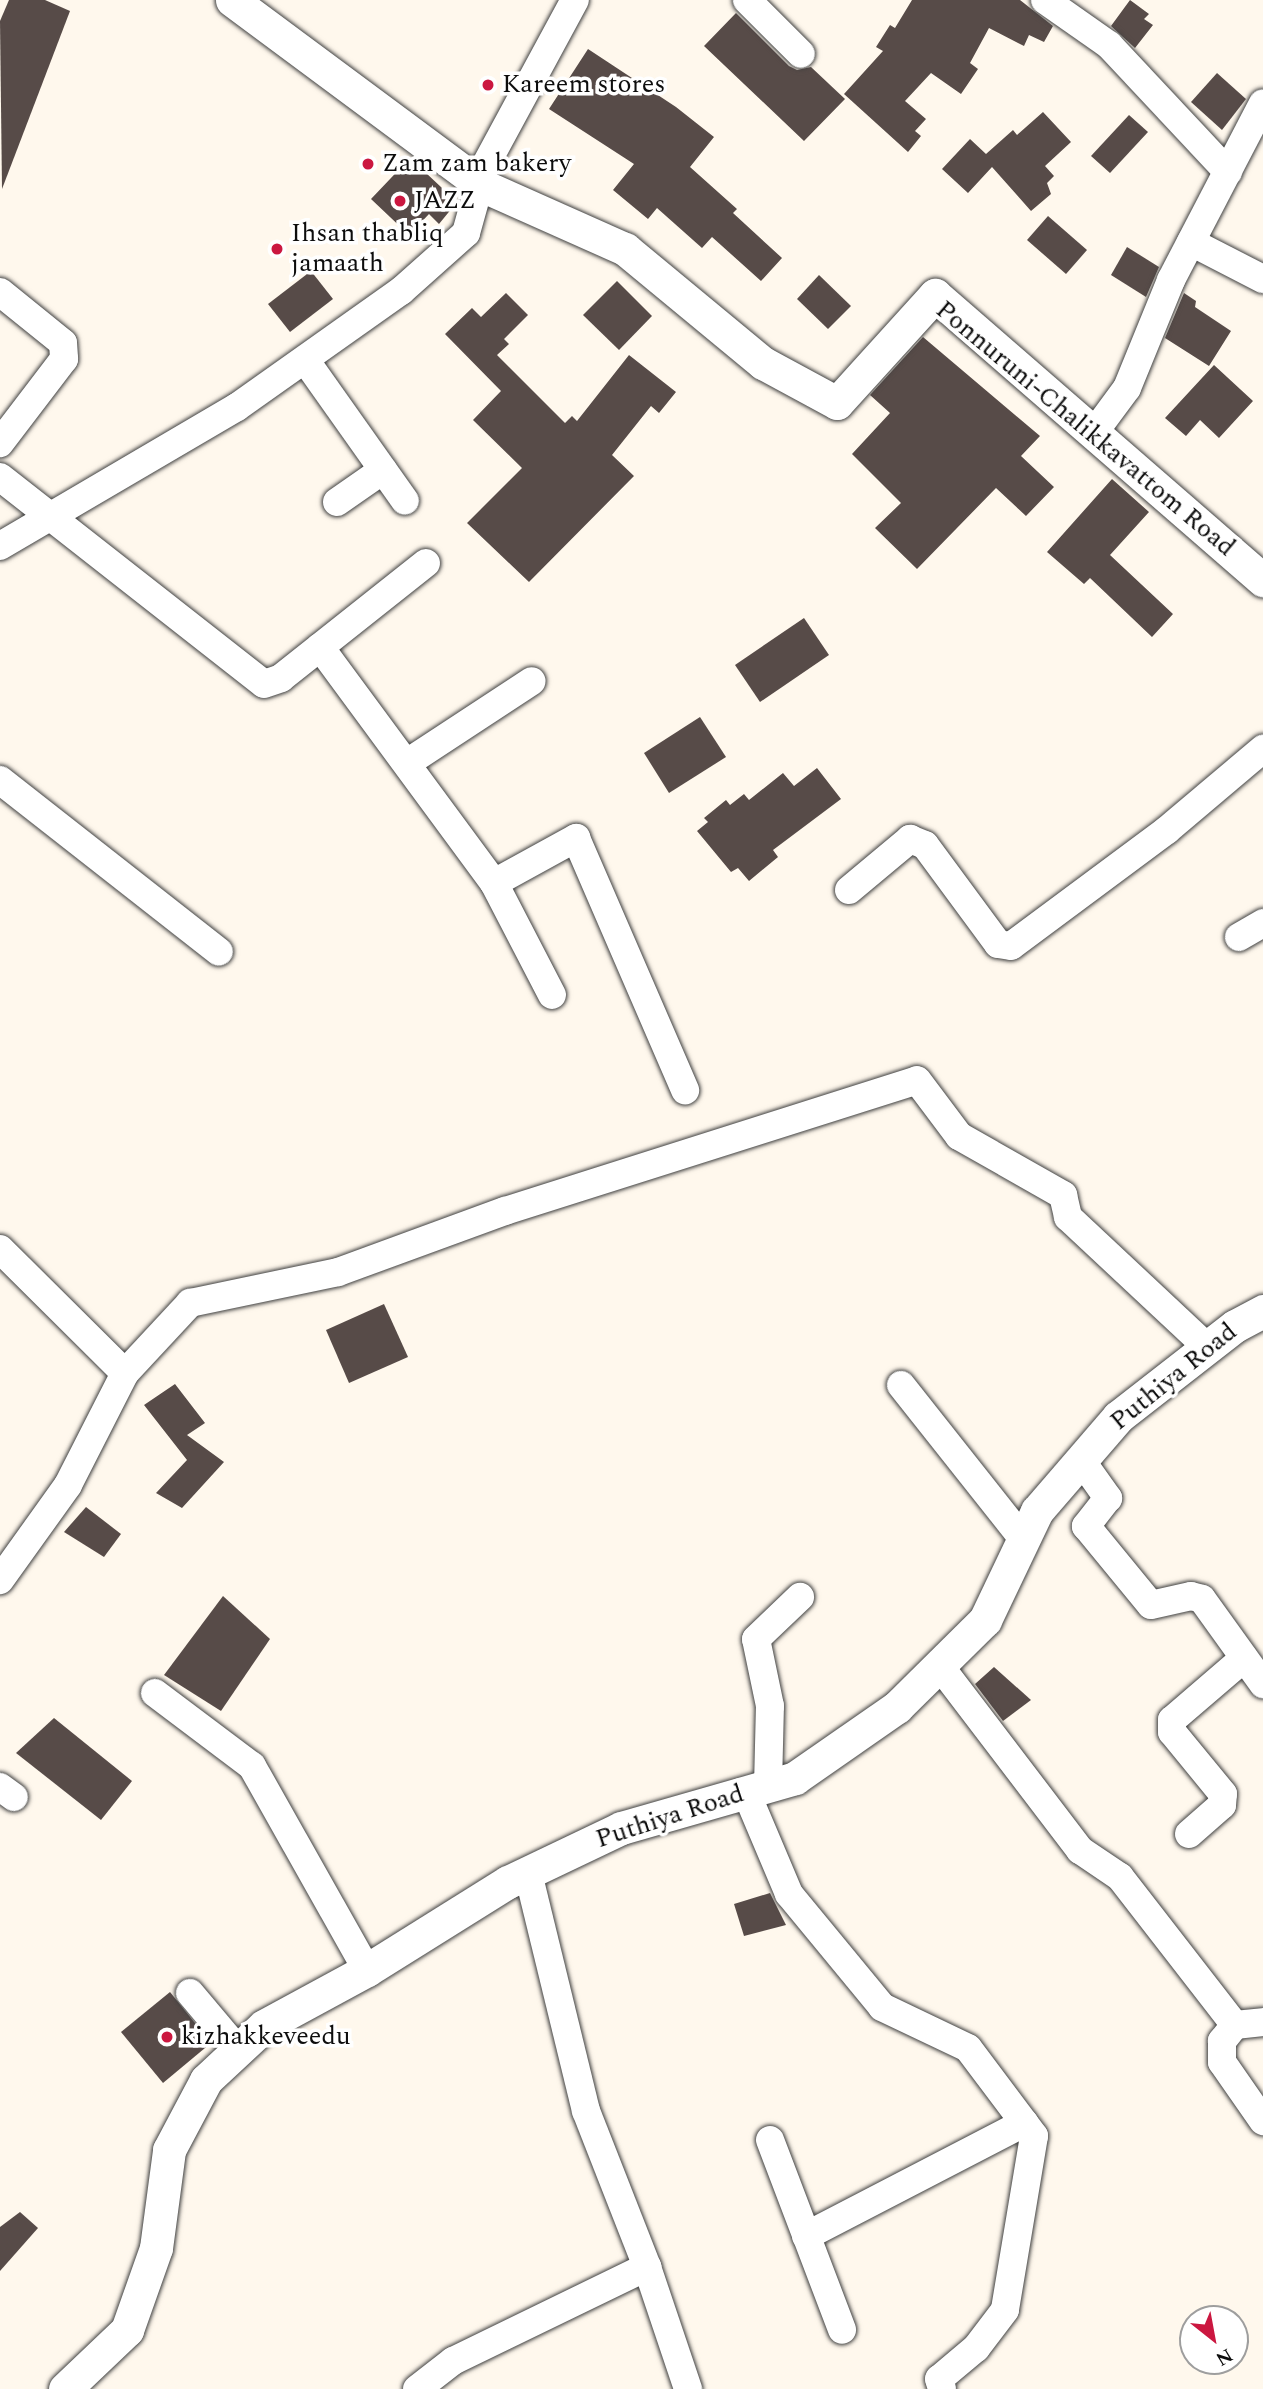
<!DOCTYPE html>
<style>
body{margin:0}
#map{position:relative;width:1263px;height:2389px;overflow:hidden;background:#fff8ed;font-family:Spectral,serif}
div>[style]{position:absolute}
.building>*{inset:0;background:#574b48}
.roads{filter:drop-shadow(0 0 2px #404040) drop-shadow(0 0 2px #404040)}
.minor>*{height:28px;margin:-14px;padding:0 14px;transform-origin:14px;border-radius:14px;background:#fff}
.tertiary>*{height:33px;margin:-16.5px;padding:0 16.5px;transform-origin:16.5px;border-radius:16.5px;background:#fff}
.dots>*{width:19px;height:19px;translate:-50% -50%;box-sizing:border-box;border:4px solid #fff;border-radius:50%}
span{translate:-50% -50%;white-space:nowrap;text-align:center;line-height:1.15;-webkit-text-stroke:7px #fff;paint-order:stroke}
.poi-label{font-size:26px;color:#0d0d0d}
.left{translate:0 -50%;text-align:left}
.street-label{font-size:26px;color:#0d0d0d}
.north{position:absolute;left:1179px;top:2305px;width:70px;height:70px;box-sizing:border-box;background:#fff;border:2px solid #9e9e9e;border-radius:50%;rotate:149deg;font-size:19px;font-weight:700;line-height:28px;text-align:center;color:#0d0d0d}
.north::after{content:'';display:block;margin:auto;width:24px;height:32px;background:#cb1740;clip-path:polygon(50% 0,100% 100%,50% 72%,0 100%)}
</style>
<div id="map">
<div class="building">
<div style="clip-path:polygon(9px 0,45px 0,70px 11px,2px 189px,0 21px)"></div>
<div style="clip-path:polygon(912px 0,1020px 0,1053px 26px,1044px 42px,1029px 35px,1024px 46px,989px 28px,970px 63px,978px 69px,961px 94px,931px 73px,905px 101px,926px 119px,915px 131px,921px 136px,908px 152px,844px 94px,883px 51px,876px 47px,890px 25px,895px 28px)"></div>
<div style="clip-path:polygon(1130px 0,1149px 14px,1144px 19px,1153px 25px,1135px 48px,1111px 26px)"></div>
<div style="clip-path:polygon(736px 13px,789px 66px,797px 70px,811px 67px,845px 99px,804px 141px,704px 46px)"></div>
<div style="clip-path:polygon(588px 49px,676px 107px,714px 137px,690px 167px,737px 209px,733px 213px,782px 258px,761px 281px,712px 237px,702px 248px,657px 208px,648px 219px,613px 190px,634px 164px,549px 109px)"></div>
<div style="clip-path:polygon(1217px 73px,1246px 99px,1222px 130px,1191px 102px)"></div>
<div style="clip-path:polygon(1043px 112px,1071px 142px,1045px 166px,1054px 176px,1047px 183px,1051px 194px,1031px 211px,992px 167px,968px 193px,942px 169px,970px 139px,986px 154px,1013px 130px,1017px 135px)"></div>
<div style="clip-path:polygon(1129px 115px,1148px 132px,1110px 173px,1091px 156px)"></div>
<div style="clip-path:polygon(410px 158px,457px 202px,439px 224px,429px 214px,409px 235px,371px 199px)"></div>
<div style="clip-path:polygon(1048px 216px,1087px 250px,1066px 274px,1027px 240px)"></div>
<div style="clip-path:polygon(1127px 247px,1159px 267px,1146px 297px,1111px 275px)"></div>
<div style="clip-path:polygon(311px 271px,333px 299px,290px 332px,268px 304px)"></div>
<div style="clip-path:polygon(819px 275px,851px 306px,828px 329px,797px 299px)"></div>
<div style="clip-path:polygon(617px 281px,652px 316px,619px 350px,583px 315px)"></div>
<div style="clip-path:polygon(506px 293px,528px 315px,504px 339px,509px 344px,497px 355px,565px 423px,572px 416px,577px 421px,629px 355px,676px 392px,659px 413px,651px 406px,612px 455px,634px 476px,529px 582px,467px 523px,522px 468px,473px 420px,501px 391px,445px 334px,472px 308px,481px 317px)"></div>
<div style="clip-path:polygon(1184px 293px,1196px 301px,1195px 307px,1231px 331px,1209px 366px,1165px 338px)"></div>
<div style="clip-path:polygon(923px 337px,1040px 436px,1021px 456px,1054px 487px,1026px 516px,996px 488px,917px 569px,875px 528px,901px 503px,852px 454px,890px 413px,870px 395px)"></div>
<div style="clip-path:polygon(1214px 365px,1253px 401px,1219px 438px,1200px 420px,1186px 436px,1165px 418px)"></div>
<div style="clip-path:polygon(1112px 479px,1149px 512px,1110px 555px,1173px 614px,1152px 637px,1090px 578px,1084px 584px,1047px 552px)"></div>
<div style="clip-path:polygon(804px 618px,829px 655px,760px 702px,735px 665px)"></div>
<div style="clip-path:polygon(700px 717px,726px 757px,669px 793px,644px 753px)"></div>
<div style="clip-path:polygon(817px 768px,841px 799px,773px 850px,778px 857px,749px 881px,738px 868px,731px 872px,697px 831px,708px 822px,704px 818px,726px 800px,730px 805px,744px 794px,749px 800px,783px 773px,794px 786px)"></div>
<div style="clip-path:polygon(384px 1304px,408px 1357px,349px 1383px,326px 1330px)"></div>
<div style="clip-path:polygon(175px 1384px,205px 1423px,187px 1435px,224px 1462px,182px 1508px,156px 1493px,187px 1460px,144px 1405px)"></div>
<div style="clip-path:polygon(86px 1507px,121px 1534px,104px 1557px,64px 1532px)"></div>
<div style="clip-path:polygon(223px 1596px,270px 1639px,221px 1711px,164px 1675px)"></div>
<div style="clip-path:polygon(994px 1667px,1031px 1700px,1003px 1721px,975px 1684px)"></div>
<div style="clip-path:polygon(54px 1718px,132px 1781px,101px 1820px,16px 1753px)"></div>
<div style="clip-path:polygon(770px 1893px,786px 1925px,744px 1936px,734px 1904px)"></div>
<div style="clip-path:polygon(170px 1992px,211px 2043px,163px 2083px,121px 2032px)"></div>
<div style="clip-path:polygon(20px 2212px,38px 2228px,0 2271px,0 2227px)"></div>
</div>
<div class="roads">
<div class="minor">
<div style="left:747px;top:0;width:76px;rotate:45deg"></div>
<div style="left:1045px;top:0;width:78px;rotate:35.1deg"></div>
<div style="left:1109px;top:45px;width:174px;rotate:46.9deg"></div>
<div style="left:1191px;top:242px;width:81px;rotate:27.2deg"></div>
<div style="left:0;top:292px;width:81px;rotate:39deg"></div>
<div style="left:63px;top:343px;width:16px;rotate:86deg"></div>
<div style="left:64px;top:359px;width:106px;rotate:127.3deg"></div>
<div style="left:306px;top:361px;width:171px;rotate:54.7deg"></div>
<div style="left:1093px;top:434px;width:57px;rotate:-53.5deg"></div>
<div style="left:1127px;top:388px;width:117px;rotate:-67.8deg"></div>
<div style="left:1171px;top:280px;width:199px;rotate:-62.5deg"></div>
<div style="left:0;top:477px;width:335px;rotate:38.1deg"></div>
<div style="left:264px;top:684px;width:18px;rotate:-19deg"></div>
<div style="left:281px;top:678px;width:185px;rotate:-38.4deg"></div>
<div style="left:337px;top:502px;width:56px;rotate:-34.8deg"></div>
<div style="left:0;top:546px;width:275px;rotate:-30.4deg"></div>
<div style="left:237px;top:407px;width:201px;rotate:-35.3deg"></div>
<div style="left:401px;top:291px;width:87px;rotate:-41.7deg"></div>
<div style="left:466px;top:233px;width:67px;rotate:-74.5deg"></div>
<div style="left:484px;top:168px;width:191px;rotate:-61.6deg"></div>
<div style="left:320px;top:647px;width:293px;rotate:53.6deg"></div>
<div style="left:494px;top:883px;width:126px;rotate:62.6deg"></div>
<div style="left:407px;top:763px;width:149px;rotate:-33.3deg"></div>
<div style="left:0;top:780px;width:278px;rotate:38.1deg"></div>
<div style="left:494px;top:883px;width:94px;rotate:-28.8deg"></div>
<div style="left:576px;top:838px;width:275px;rotate:66.6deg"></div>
<div style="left:849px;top:890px;width:80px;rotate:-39.9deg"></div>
<div style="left:910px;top:839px;width:16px;rotate:22deg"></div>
<div style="left:925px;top:845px;width:123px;rotate:53.6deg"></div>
<div style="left:998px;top:944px;width:13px;rotate:9deg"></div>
<div style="left:1011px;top:946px;width:194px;rotate:-36.6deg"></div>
<div style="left:1167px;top:830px;width:126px;rotate:-40.2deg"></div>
<div style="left:1239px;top:937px;width:28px;rotate:-30deg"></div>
<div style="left:0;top:1249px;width:176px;rotate:44.8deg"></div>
<div style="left:125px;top:1373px;width:126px;rotate:117deg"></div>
<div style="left:68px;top:1485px;width:117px;rotate:125.6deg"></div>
<div style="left:125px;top:1373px;width:96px;rotate:-47.1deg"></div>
<div style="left:190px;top:1303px;width:151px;rotate:-11.8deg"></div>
<div style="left:338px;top:1272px;width:178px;rotate:-20.1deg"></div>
<div style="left:505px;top:1211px;width:432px;rotate:-17.6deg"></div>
<div style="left:917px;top:1080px;width:70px;rotate:53.1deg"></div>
<div style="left:959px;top:1136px;width:120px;rotate:29.6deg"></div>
<div style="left:1063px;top:1195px;width:23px;rotate:77deg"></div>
<div style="left:1068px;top:1217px;width:190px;rotate:43.1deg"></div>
<div style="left:901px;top:1385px;width:196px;rotate:51.6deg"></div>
<div style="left:1081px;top:1460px;width:47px;rotate:54.6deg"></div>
<div style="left:1108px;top:1498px;width:36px;rotate:128deg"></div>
<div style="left:1086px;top:1526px;width:102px;rotate:50.6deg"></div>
<div style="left:1151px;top:1605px;width:41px;rotate:-12.7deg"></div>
<div style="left:1191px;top:1596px;width:11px;rotate:15deg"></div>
<div style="left:1202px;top:1599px;width:105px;rotate:54.3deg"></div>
<div style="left:939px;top:1665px;width:233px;rotate:52.7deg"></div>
<div style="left:1080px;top:1850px;width:48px;rotate:34deg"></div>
<div style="left:1120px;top:1877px;width:187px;rotate:52.2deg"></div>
<div style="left:1235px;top:2025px;width:21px;rotate:129deg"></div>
<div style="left:1222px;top:2041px;width:21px;rotate:90deg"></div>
<div style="left:1222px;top:2062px;width:72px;rotate:55.2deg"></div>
<div style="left:155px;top:1693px;width:121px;rotate:37deg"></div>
<div style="left:252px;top:1766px;width:234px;rotate:60.6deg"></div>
<div style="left:768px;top:1786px;width:80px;rotate:-88.6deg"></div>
<div style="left:770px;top:1706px;width:68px;rotate:-101.8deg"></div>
<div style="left:756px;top:1639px;width:61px;rotate:-43.7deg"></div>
<div style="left:0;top:1787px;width:17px;rotate:36deg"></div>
<div style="left:746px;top:1792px;width:111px;rotate:67.1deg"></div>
<div style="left:789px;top:1894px;width:146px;rotate:50.5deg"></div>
<div style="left:882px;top:2007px;width:95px;rotate:25.5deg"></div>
<div style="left:968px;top:2048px;width:110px;rotate:53.1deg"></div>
<div style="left:1034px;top:2136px;width:176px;rotate:99.5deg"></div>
<div style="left:1005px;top:2310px;width:48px;rotate:127.3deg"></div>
<div style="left:976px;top:2348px;width:48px;rotate:140deg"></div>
<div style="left:939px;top:2379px;width:10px;rotate:73deg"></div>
<div style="left:1189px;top:1834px;width:44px;rotate:-41.3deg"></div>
<div style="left:1222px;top:1805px;width:11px;rotate:-85deg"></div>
<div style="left:1223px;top:1794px;width:80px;rotate:-129.4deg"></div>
<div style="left:1172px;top:1732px;width:12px;rotate:-90deg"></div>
<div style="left:1172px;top:1720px;width:95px;rotate:-40.7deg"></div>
<div style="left:528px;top:1873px;width:245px;rotate:76.3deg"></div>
<div style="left:586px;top:2111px;width:168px;rotate:68.6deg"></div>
<div style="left:647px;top:2267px;width:129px;rotate:71.4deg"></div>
<div style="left:190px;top:1993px;width:75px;rotate:49.9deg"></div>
<div style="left:1235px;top:2025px;width:28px;rotate:-6deg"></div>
<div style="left:770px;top:2140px;width:203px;rotate:69.2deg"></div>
<div style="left:806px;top:2236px;width:246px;rotate:-27.4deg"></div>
<div style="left:417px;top:2389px;width:46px;rotate:-37.9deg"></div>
<div style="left:453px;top:2361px;width:216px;rotate:-25.9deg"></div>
</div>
<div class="tertiary">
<div style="left:232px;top:0;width:310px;rotate:36.6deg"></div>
<div style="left:481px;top:185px;width:158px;rotate:24deg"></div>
<div style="left:625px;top:249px;width:179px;rotate:39.6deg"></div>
<div style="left:763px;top:363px;width:84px;rotate:28.4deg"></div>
<div style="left:837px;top:403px;width:146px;rotate:-47.8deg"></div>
<div style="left:935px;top:295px;width:435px;rotate:41deg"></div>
<div style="left:65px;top:2389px;width:86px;rotate:-43.6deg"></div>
<div style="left:127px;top:2330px;width:87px;rotate:-70.5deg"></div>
<div style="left:156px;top:2248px;width:99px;rotate:-82.4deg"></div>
<div style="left:169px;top:2150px;width:79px;rotate:-62.1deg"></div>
<div style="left:206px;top:2080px;width:79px;rotate:-43deg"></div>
<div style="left:264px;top:2026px;width:117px;rotate:-28.5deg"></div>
<div style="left:367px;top:1970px;width:166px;rotate:-32deg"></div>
<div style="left:508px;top:1882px;width:125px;rotate:-25.5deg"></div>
<div style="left:621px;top:1828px;width:181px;rotate:-16deg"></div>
<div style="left:795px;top:1778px;width:124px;rotate:-34.8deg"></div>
<div style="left:897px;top:1707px;width:124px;rotate:-44.7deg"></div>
<div style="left:985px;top:1620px;width:121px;rotate:-64.5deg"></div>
<div style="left:1037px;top:1511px;width:124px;rotate:-49.2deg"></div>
<div style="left:1118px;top:1417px;width:148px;rotate:-37.9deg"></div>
<div style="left:1235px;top:1326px;width:32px;rotate:-28deg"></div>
</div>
</div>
<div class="dots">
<div style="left:488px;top:85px;background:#cb1740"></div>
<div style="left:368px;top:164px;background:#cb1740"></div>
<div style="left:400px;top:201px;background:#cb1740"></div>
<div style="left:277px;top:249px;background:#cb1740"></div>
<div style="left:167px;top:2037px;background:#cb1740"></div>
</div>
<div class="poi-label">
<span class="left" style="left:502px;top:85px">Kareem stores</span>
<span class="left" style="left:382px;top:164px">Zam zam bakery</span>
<span class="left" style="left:414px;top:201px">JAZZ</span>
<span class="left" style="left:291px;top:249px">Ihsan thabliq<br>jamaath</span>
<span class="left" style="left:181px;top:2037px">kizhakkeveedu</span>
</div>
<div class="street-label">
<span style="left:1085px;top:429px;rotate:40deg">Ponnuruni-Chalikkavattom Road</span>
<span style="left:1174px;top:1377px;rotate:-39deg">Puthiya Road</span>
<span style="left:670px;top:1817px;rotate:-18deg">Puthiya Road</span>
</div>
<div class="north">N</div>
</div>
